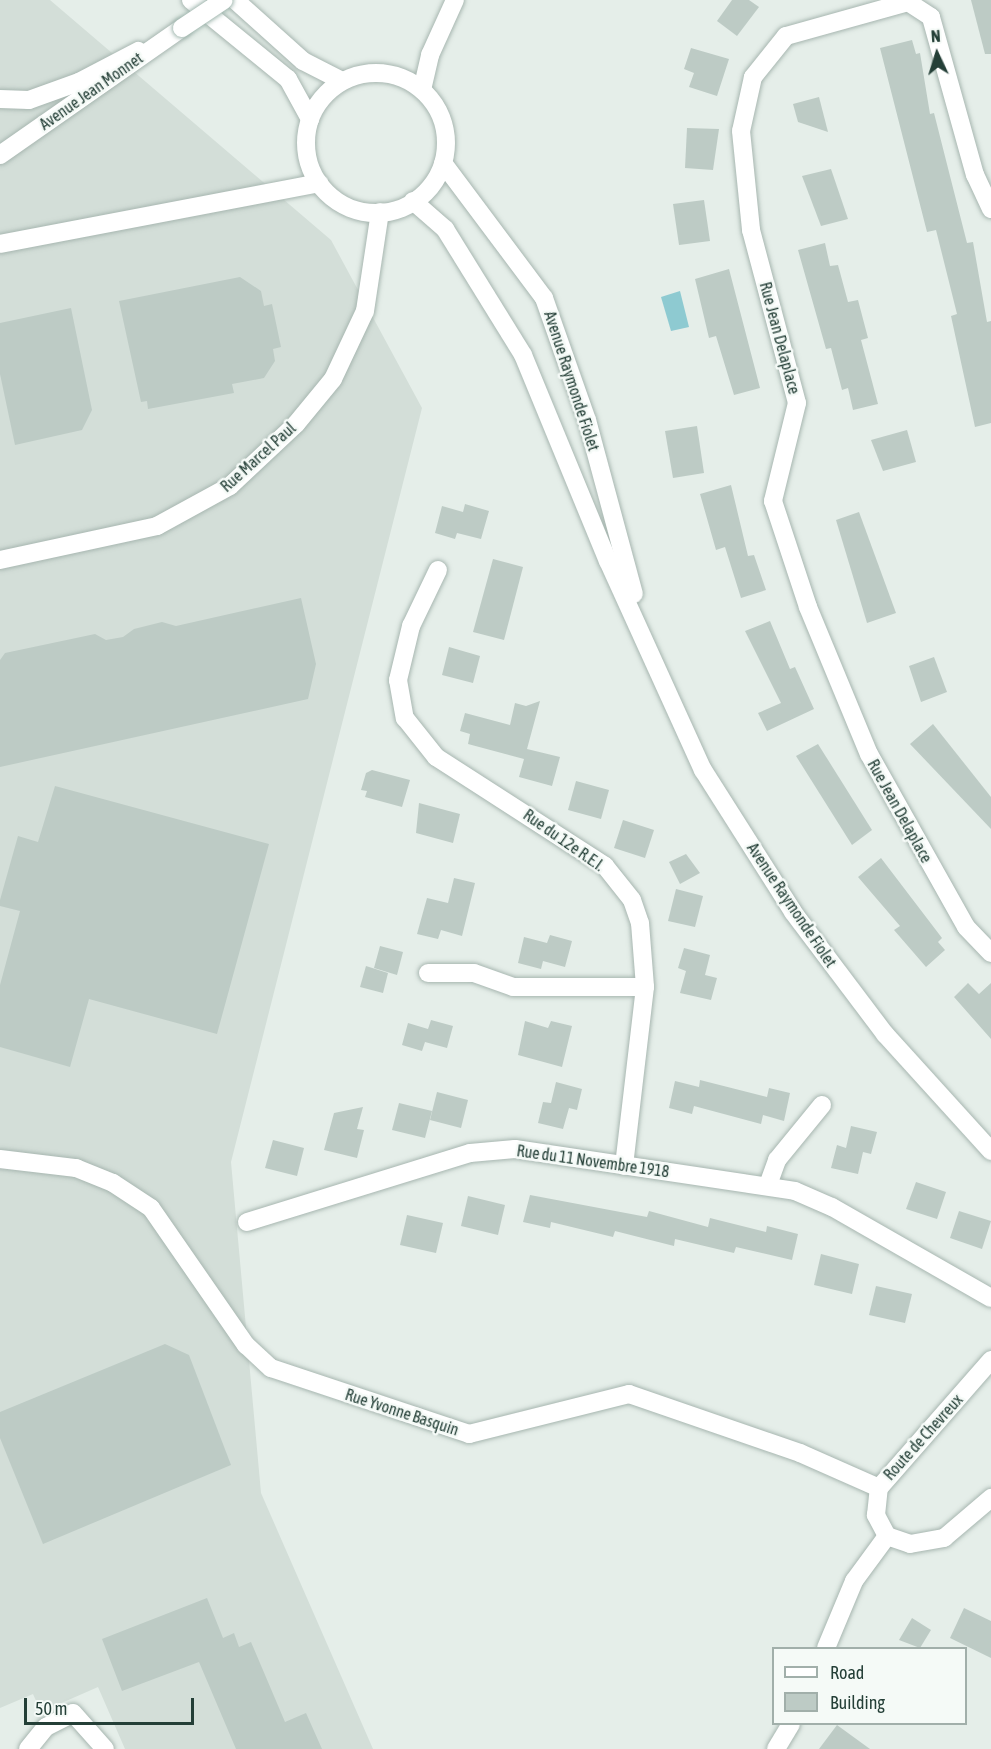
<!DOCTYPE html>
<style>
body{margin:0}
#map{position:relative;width:991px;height:1749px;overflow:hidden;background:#e5eee9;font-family:"Asap Condensed",sans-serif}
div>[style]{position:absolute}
.built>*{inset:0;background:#d3ded8}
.water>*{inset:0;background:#8ecad1}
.building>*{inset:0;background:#bdcbc5}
.roads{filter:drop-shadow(0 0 2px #a7b6b0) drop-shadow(0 0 2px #a7b6b0)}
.minor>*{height:18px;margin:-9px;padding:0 9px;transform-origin:9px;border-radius:9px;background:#fff}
.minor>.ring{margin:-9px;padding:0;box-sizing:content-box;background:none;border:18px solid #fff;border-radius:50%}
.secondary>*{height:18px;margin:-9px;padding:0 9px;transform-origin:9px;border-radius:9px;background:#fff}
.bridges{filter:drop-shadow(0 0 2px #a3b9b1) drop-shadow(0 0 2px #a3b9b1)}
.secondary-bridge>*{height:18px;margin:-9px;padding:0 9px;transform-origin:9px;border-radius:9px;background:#fff}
span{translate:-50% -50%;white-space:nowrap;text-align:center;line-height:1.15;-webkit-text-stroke:5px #f5faf7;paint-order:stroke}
.street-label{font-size:16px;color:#243f37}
.legend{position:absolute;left:772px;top:1647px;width:195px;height:78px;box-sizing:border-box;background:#f5faf7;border:2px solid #a1afaa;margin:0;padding:8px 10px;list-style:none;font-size:18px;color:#243f37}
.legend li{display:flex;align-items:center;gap:12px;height:30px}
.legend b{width:30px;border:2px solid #a1afaa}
.north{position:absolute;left:907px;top:24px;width:60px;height:60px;-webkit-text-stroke:4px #f5faf7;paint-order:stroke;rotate:356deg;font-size:16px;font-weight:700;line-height:24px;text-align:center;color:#243f37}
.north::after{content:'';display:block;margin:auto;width:21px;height:27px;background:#243f37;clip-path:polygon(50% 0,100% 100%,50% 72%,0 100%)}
.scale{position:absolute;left:24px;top:1698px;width:170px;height:27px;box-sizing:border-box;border:3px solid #243f37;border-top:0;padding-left:8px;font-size:18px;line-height:21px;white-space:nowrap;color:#243f37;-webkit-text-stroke:4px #f5faf7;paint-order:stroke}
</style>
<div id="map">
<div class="built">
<div style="clip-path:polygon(0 0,50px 0,331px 240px,422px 408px,231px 1162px,261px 1493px,373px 1749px,125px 1749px,98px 1687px,41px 1712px,33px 1694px,0 1708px)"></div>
</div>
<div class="water">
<div style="clip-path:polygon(680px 291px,689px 327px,671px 331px,661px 297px)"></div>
</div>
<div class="building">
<div style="clip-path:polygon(732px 0,749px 0,759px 7px,737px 36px,717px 21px)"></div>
<div style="clip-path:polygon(971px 0,991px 0,991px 54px,985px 54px)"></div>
<div style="clip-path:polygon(912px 40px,916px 54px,920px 53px,930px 114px,934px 113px,967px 243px,973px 242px,987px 322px,991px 321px,991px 423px,975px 427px,951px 316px,957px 314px,936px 230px,927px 232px,880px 48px)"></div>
<div style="clip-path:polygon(691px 48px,729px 59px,717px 96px,689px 87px,694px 73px,684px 69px)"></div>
<div style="clip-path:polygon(819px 97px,828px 132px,798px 122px,793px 104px)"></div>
<div style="clip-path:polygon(687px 128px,719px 129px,713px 170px,685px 168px)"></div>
<div style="clip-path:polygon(831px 169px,848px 219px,821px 226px,802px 176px)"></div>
<div style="clip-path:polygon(704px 200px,710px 241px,679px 245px,673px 204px)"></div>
<div style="clip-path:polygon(825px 243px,830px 266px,838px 265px,848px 302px,858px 300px,868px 338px,861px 340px,878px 404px,853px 410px,848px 388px,842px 390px,831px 348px,826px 349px,798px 250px)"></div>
<div style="clip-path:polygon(729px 269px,760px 388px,734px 395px,716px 336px,709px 338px,695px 279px)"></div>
<div style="clip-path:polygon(240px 277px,261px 291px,264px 306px,272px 304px,281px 347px,273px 349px,275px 361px,264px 378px,232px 384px,234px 393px,148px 409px,147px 401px,141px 402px,119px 301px)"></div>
<div style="clip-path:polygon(71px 308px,92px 410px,82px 430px,15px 445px,0 374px,0 323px)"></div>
<div style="clip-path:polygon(697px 426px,704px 473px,673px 478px,665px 431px)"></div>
<div style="clip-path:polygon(907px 430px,916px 462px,883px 471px,871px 440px)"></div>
<div style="clip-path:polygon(731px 485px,748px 556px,754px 555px,766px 590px,741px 598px,725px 547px,716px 550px,700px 494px)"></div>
<div style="clip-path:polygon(465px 504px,489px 511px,481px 539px,457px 533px,455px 539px,435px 533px,442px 506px,463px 512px)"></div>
<div style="clip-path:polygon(859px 512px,896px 613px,867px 623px,836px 520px)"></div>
<div style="clip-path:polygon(493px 559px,523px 567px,504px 640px,473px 632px)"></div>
<div style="clip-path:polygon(301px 598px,316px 664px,308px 699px,0 767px,0 660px,5px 653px,95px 634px,106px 640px,123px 637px,134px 629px,162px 622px,176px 626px)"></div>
<div style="clip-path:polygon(770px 621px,790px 669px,795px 667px,814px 709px,767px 731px,758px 713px,781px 703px,745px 631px)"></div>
<div style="clip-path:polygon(449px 647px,480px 656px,473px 683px,442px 675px)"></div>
<div style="clip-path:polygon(934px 657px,947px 692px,921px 702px,909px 666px)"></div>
<div style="clip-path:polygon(540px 701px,527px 749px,560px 757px,552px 786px,519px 777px,524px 759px,468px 744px,470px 734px,460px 731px,465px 713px,510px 725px,515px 703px,526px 706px)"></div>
<div style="clip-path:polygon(933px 724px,991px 797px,991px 829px,910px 744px)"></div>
<div style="clip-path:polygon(818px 744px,872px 830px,852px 845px,796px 756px)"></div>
<div style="clip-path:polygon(372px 770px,410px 780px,402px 807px,365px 797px,367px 791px,361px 790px,366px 773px)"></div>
<div style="clip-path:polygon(576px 781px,609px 790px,601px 819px,568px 810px)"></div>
<div style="clip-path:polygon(55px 786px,269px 844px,217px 1034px,89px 999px,70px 1067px,0 1047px,0 985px,20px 911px,0 906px,0 900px,18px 836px,38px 842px)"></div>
<div style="clip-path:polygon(419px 803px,460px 814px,453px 843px,416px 833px)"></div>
<div style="clip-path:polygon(623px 820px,654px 830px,645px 858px,614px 848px)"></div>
<div style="clip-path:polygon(686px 854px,700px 873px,680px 884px,669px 862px)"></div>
<div style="clip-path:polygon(881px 858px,942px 938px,938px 942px,945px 950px,926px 967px,894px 930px,900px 926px,858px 877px)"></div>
<div style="clip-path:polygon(454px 878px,475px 883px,462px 936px,441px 930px,438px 939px,417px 934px,427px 898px,448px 903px)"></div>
<div style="clip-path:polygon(676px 889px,703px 896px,695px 927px,668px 921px)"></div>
<div style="clip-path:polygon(550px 935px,572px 941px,565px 967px,543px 961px,541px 969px,518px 963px,524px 937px,547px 943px)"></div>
<div style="clip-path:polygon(380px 946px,403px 952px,397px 975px,374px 968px)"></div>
<div style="clip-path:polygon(684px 948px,710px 955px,705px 975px,717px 978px,711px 1000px,680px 993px,686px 971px,678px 968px)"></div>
<div style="clip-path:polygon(366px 966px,388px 973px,383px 993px,360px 987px)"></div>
<div style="clip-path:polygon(968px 983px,979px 994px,991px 983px,991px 1039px,954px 997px)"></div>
<div style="clip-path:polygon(431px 1020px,453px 1026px,447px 1048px,425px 1042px,422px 1051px,402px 1045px,408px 1023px,428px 1029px)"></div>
<div style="clip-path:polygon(525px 1021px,548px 1028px,551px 1021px,572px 1026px,562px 1067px,518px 1055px)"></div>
<div style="clip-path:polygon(700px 1080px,767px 1097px,769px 1088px,790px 1093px,784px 1121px,763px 1115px,761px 1124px,694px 1106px,692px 1114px,669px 1108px,675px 1081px,699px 1087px)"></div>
<div style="clip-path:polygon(556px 1082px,582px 1089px,577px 1110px,569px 1108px,563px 1129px,538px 1123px,543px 1102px,551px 1103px)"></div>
<div style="clip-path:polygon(437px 1092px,468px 1100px,461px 1128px,430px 1120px)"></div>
<div style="clip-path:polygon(399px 1103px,432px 1111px,425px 1138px,392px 1130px)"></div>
<div style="clip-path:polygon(363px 1107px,357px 1129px,364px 1130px,357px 1158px,324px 1150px,334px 1113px)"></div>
<div style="clip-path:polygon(851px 1126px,877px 1132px,871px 1154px,863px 1152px,858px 1174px,831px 1168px,837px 1145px,846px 1148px)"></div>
<div style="clip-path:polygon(273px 1140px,304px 1148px,297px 1176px,265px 1168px)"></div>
<div style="clip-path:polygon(916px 1182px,946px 1192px,937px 1219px,906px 1209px)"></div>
<div style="clip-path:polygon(530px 1195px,647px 1217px,649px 1211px,708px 1227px,710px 1218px,766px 1232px,767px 1226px,798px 1234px,792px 1260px,736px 1247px,734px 1253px,675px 1239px,674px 1246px,615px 1231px,613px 1237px,551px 1222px,550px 1228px,523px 1222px)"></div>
<div style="clip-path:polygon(468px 1196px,505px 1205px,498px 1235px,461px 1226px)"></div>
<div style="clip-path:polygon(959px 1211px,991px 1221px,982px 1249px,950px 1238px)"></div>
<div style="clip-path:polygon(407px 1215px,443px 1223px,436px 1253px,400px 1245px)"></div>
<div style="clip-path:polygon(821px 1254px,859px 1264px,852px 1294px,814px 1285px)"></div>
<div style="clip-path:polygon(876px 1286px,912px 1294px,905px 1323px,869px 1315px)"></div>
<div style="clip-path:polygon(165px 1344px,189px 1355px,231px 1465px,43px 1544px,0 1438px,0 1412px)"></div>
<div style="clip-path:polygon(207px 1598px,223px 1638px,234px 1633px,239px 1647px,251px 1642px,285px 1722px,306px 1713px,322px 1749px,236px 1749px,199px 1662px,122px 1691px,102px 1639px)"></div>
<div style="clip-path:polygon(964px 1608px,991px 1621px,991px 1658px,950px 1638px)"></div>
<div style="clip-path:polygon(912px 1618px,931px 1630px,920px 1648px,899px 1640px)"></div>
<div style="clip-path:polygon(837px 1725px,870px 1749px,819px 1749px)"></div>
</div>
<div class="roads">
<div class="minor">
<div style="left:191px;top:0;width:125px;rotate:39.2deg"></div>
<div style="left:288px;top:79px;width:46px;rotate:61.2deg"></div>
<div style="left:235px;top:0;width:91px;rotate:41.9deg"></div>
<div style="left:303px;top:61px;width:44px;rotate:27.1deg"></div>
<div class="ring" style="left:306px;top:73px;width:122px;height:122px"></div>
<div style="left:422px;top:90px;width:36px;rotate:-77deg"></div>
<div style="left:430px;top:55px;width:60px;rotate:-65.6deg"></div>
<div style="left:0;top:99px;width:29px;rotate:2deg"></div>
<div style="left:29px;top:100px;width:53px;rotate:-19.8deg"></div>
<div style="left:79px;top:82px;width:67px;rotate:-27.7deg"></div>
<div style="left:443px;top:163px;width:169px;rotate:53.2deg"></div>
<div style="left:544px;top:298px;width:129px;rotate:70.6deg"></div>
<div style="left:587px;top:420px;width:180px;rotate:74.9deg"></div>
<div style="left:413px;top:201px;width:43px;rotate:41.2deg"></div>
<div style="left:445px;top:229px;width:148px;rotate:58.2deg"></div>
<div style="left:523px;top:355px;width:223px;rotate:67.6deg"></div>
<div style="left:608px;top:561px;width:230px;rotate:65.6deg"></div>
<div style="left:703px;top:770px;width:168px;rotate:57.6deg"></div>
<div style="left:793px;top:912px;width:153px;rotate:53deg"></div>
<div style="left:885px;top:1034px;width:158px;rotate:47.8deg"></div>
<div style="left:991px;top:209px;width:38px;rotate:-115deg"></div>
<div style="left:975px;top:175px;width:164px;rotate:-105.6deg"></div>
<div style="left:931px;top:17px;width:27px;rotate:-147deg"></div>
<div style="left:908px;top:2px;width:127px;rotate:164.4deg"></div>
<div style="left:786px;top:36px;width:53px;rotate:128.8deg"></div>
<div style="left:753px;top:77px;width:55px;rotate:102.5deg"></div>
<div style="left:741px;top:131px;width:100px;rotate:84.2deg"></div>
<div style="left:751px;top:230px;width:179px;rotate:75.1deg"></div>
<div style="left:797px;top:403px;width:101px;rotate:103.8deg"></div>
<div style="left:773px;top:501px;width:112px;rotate:71.7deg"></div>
<div style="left:808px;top:607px;width:159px;rotate:67.5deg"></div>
<div style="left:869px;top:754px;width:198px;rotate:60.7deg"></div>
<div style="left:966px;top:927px;width:36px;rotate:46deg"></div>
<div style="left:0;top:244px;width:325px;rotate:-10.8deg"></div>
<div style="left:0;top:560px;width:161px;rotate:-12.2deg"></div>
<div style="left:157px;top:526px;width:83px;rotate:-28.7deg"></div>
<div style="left:230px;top:486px;width:91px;rotate:-43.2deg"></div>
<div style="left:296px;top:424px;width:58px;rotate:-50.6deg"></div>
<div style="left:333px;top:379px;width:75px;rotate:-64.8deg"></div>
<div style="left:365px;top:311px;width:100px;rotate:-81.4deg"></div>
<div style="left:438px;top:570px;width:62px;rotate:115.7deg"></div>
<div style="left:411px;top:626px;width:56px;rotate:103.5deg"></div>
<div style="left:398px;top:680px;width:39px;rotate:80deg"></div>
<div style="left:405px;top:718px;width:50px;rotate:51.5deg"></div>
<div style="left:436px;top:757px;width:201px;rotate:32.8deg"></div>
<div style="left:605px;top:866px;width:43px;rotate:51.5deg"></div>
<div style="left:632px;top:900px;width:24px;rotate:71deg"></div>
<div style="left:640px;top:923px;width:64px;rotate:85.5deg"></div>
<div style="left:645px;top:987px;width:180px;rotate:96.7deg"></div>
<div style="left:428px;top:973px;width:46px"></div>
<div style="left:474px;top:973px;width:41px;rotate:19.7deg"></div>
<div style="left:513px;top:987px;width:132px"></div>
<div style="left:0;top:1159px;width:77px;rotate:6.8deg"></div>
<div style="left:76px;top:1168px;width:40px;rotate:22deg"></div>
<div style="left:113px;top:1183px;width:45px;rotate:33.3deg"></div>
<div style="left:151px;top:1208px;width:167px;rotate:55.3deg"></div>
<div style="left:246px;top:1345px;width:34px;rotate:43deg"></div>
<div style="left:271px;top:1368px;width:209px;rotate:18.4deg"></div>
<div style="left:469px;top:1434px;width:165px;rotate:-14deg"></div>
<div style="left:629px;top:1394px;width:181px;rotate:19deg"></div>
<div style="left:800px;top:1453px;width:86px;rotate:23.9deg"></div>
<div style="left:768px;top:1185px;width:27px;rotate:-70deg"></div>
<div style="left:777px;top:1160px;width:71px;rotate:-50.7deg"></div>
<div style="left:247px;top:1222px;width:233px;rotate:-17.2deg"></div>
<div style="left:470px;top:1153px;width:45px;rotate:-5.1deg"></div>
<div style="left:515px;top:1149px;width:283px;rotate:8.5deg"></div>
<div style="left:795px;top:1191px;width:40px;rotate:23.4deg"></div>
<div style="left:832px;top:1207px;width:183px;rotate:29.8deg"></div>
<div style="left:887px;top:1536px;width:24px;rotate:-118deg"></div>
<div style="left:876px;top:1515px;width:27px;rotate:-84deg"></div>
<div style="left:879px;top:1488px;width:170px;rotate:-48.8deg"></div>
<div style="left:887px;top:1536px;width:24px;rotate:19deg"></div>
<div style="left:910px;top:1544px;width:35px;rotate:-10deg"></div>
<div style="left:944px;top:1538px;width:62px;rotate:-40.4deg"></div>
<div style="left:826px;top:1648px;width:73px;rotate:-67.3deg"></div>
<div style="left:854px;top:1581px;width:56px;rotate:-53.7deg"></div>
<div style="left:28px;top:1749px;width:28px;rotate:-51deg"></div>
<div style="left:46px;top:1727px;width:30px;rotate:-27deg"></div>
<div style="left:73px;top:1713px;width:48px;rotate:48.4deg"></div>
<div style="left:776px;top:1749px;width:29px;rotate:-59deg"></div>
</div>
<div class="secondary">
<div style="left:0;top:155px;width:222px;rotate:-34.9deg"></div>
</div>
</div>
<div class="bridges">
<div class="secondary-bridge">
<div style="left:182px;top:28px;width:50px;rotate:-33.7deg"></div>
</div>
</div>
<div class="street-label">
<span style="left:91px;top:91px;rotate:-35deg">Avenue Jean Monnet</span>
<span style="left:780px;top:338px;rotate:75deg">Rue Jean Delaplace</span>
<span style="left:572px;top:381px;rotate:72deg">Avenue Raymonde Fiolet</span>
<span style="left:258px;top:457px;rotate:-42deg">Rue Marcel Paul</span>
<span style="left:900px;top:811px;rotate:61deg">Rue Jean Delaplace</span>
<span style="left:564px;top:840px;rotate:35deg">Rue du 12e R.E.I.</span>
<span style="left:792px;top:905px;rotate:56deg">Avenue Raymonde Fiolet</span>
<span style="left:593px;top:1161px;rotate:8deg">Rue du 11 Novembre 1918</span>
<span style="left:402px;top:1412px;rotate:18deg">Rue Yvonne Basquin</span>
<span style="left:923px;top:1437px;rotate:-48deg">Route de Chevreux</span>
</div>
<ul class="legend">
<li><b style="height:8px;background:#fff"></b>Road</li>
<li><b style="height:16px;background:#bdcbc5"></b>Building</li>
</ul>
<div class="north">N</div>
<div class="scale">50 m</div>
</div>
